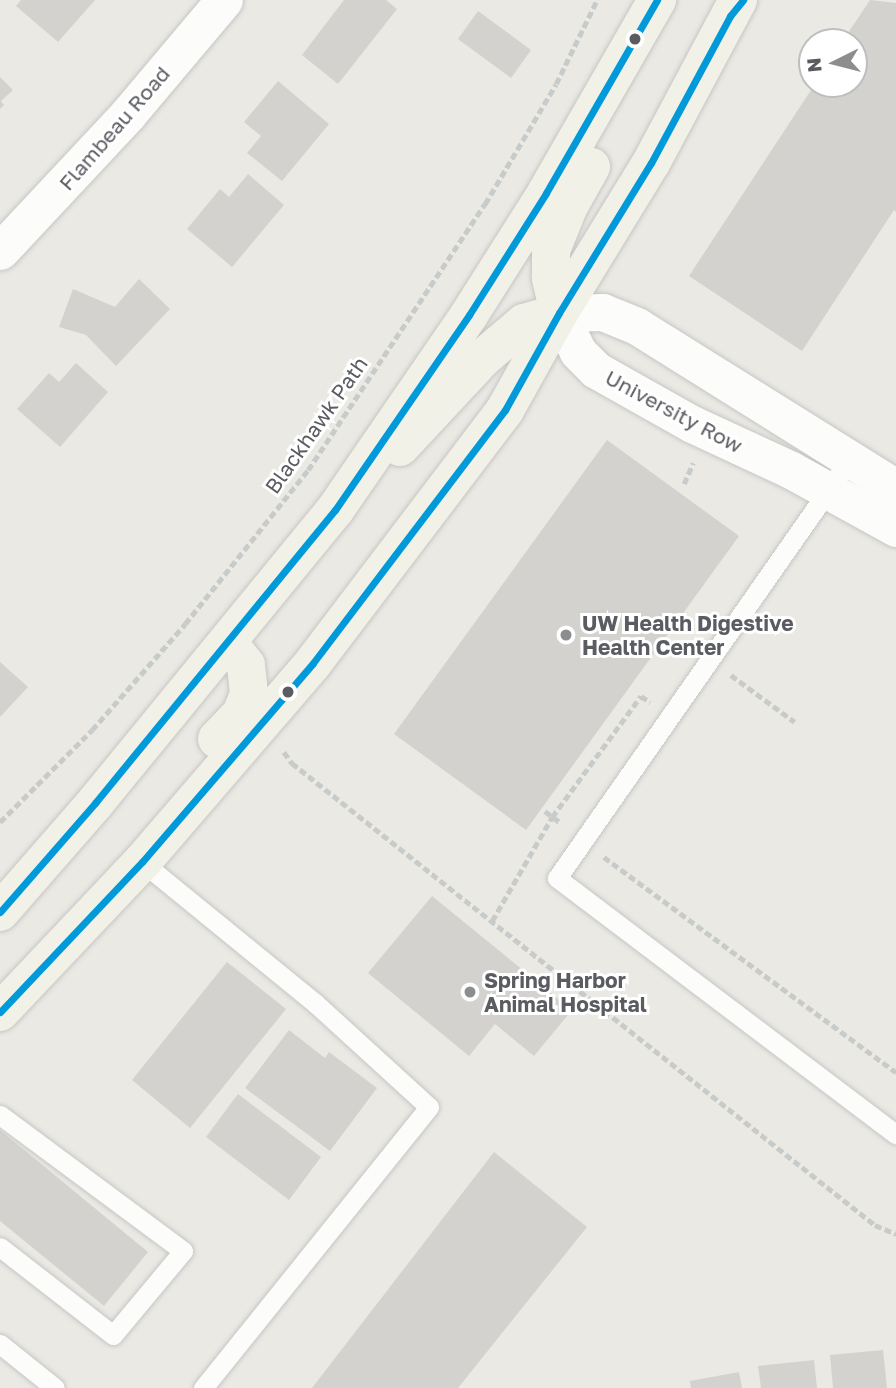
<!DOCTYPE html>
<style>
body{margin:0}
#map{position:relative;width:896px;height:1388px;overflow:hidden;background:#eae9e4;font-family:"Golos Text",sans-serif}
div>[style]{position:absolute}
.building>*{inset:0;background:#d3d2cf}
.path>*{height:4.5px;margin-top:-2.25px;transform-origin:0;background:repeating-linear-gradient(90deg,#c7cbc9 0 7px,transparent 0 10.5px)}
.roads{filter:drop-shadow(0 0 2px #c6c6c4) drop-shadow(0 0 2px #c6c6c4)}
.lane>*{height:19px;margin:-9.5px;padding:0 9.5px;transform-origin:9.5px;border-radius:9.5px;background:#fcfcfb}
.street>*{height:37px;margin:-18.5px;padding:0 18.5px;transform-origin:18.5px;border-radius:18.5px;background:#fcfcfb}
.primary>*{height:38px;margin:-19px;padding:0 19px;transform-origin:19px;border-radius:19px;background:#f1f1e7}
.bus-1>*{height:7px;margin:-3.5px;padding:0 3.5px;transform-origin:3.5px;border-radius:3.5px;background:#009ada}
.dots>*{width:19px;height:19px;translate:-50% -50%;box-sizing:border-box;border:4px solid #fff;border-radius:50%}
span{translate:-50% -50%;white-space:nowrap;text-align:center;line-height:1.15;-webkit-text-stroke:6px #fff;paint-order:stroke}
.street-label{font-size:21px;color:#5a5c61}
.poi-label{font-size:21px;color:#5a5c61;font-weight:700}
.left{translate:0 -50%;text-align:left}
.north{position:absolute;left:798px;top:28px;width:70px;height:70px;box-sizing:border-box;background:#fff;border:2px solid #bdbec0;border-radius:50%;rotate:264deg;font-size:19px;font-weight:700;line-height:28px;text-align:center;color:#5a5c61}
.north::after{content:'';display:block;margin:auto;width:24px;height:32px;background:#8c8d8f;clip-path:polygon(50% 0,100% 100%,50% 72%,0 100%)}
</style>
<div id="map">
<div class="building">
<div style="clip-path:polygon(21px 0,95px 0,58px 42px,16px 6px)"></div>
<div style="clip-path:polygon(344px 0,386px 0,397px 9px,338px 84px,302px 55px)"></div>
<div style="clip-path:polygon(870px 0,896px 3px,896px 212px,894px 210px,802px 351px,689px 276px,815px 84px,854px 84px,854px 42px,842px 42px)"></div>
<div style="clip-path:polygon(478px 11px,531px 50px,511px 78px,458px 39px)"></div>
<div style="clip-path:polygon(0 77px,13px 90px,1px 101px,4px 105px,0 109px)"></div>
<div style="clip-path:polygon(278px 81px,329px 124px,282px 181px,247px 153px,261px 136px,244px 122px)"></div>
<div style="clip-path:polygon(248px 174px,284px 205px,232px 267px,187px 229px,220px 189px,229px 197px)"></div>
<div style="clip-path:polygon(139px 279px,170px 309px,116px 366px,86px 335px,59px 327px,73px 289px,115px 307px)"></div>
<div style="clip-path:polygon(76px 363px,108px 392px,60px 447px,17px 409px,49px 373px,59px 382px)"></div>
<div style="clip-path:polygon(607px 440px,739px 536px,526px 830px,394px 734px)"></div>
<div style="clip-path:polygon(0 662px,28px 687px,0 717px)"></div>
<div style="clip-path:polygon(432px 896px,572px 1010px,534px 1056px,495px 1024px,469px 1056px,368px 973px)"></div>
<div style="clip-path:polygon(227px 962px,286px 1009px,190px 1128px,132px 1080px)"></div>
<div style="clip-path:polygon(289px 1030px,325px 1058px,329px 1052px,377px 1088px,330px 1151px,245px 1088px)"></div>
<div style="clip-path:polygon(238px 1094px,321px 1157px,289px 1200px,206px 1137px)"></div>
<div style="clip-path:polygon(0 1130px,148px 1252px,104px 1306px,0 1221px)"></div>
<div style="clip-path:polygon(494px 1152px,587px 1227px,458px 1388px,312px 1388px)"></div>
<div style="clip-path:polygon(883px 1350px,887px 1388px,833px 1388px,830px 1355px)"></div>
<div style="clip-path:polygon(814px 1360px,817px 1388px,761px 1388px,758px 1366px)"></div>
<div style="clip-path:polygon(739px 1372px,742px 1388px,691px 1388px,690px 1381px)"></div>
</div>
<div class="path">
<div style="left:684px;top:484px;width:23px;rotate:-67deg"></div>
<div style="left:731px;top:675px;width:79px;rotate:36.3deg"></div>
<div style="left:284px;top:752px;width:14px;rotate:54deg"></div>
<div style="left:292px;top:763px;width:744px;rotate:38.4deg"></div>
<div style="left:875px;top:1225px;width:23px;rotate:23deg"></div>
<div style="left:545px;top:811px;width:20px;rotate:37deg"></div>
<div style="left:0;top:822px;width:130px;rotate:-45deg"></div>
<div style="left:92px;top:730px;width:141px;rotate:-48.7deg"></div>
<div style="left:185px;top:624px;width:197px;rotate:-51.4deg"></div>
<div style="left:308px;top:470px;width:320px;rotate:-56.4deg"></div>
<div style="left:485px;top:204px;width:139px;rotate:-59.4deg"></div>
<div style="left:556px;top:84px;width:93px;rotate:-64deg"></div>
<div style="left:604px;top:857px;width:363px;rotate:36.4deg"></div>
<div style="left:492px;top:921px;width:120px;rotate:-60deg"></div>
<div style="left:552px;top:817px;width:150px;rotate:-53.7deg"></div>
<div style="left:641px;top:696px;width:11px;rotate:34deg"></div>
</div>
<div class="roads">
<div class="lane">
<div style="left:850px;top:459px;width:511px;rotate:124.96deg"></div>
<div style="left:557px;top:878px;width:425px;rotate:37.1deg"></div>
<div style="left:142px;top:862px;width:223px;rotate:39.2deg"></div>
<div style="left:315px;top:1003px;width:154px;rotate:42.4deg"></div>
<div style="left:429px;top:1107px;width:361px;rotate:128.8deg"></div>
<div style="left:0;top:1115px;width:228px;rotate:36.6deg"></div>
<div style="left:183px;top:1251px;width:109px;rotate:129.8deg"></div>
<div style="left:113px;top:1335px;width:143px;rotate:-142.1deg"></div>
<div style="left:0;top:1344px;width:70px;rotate:38.7deg"></div>
</div>
<div class="street">
<div style="left:0;top:251px;width:187px;rotate:-46.9deg"></div>
<div style="left:128px;top:114px;width:149px;rotate:-49.9deg"></div>
<div style="left:896px;top:488px;width:305px;rotate:-148deg"></div>
<div style="left:637px;top:326px;width:37px;rotate:-158deg"></div>
<div style="left:603px;top:312px;width:44px;rotate:178.7deg"></div>
<div style="left:559px;top:313px;width:43px;rotate:64deg"></div>
<div style="left:578px;top:352px;width:25px;rotate:45deg"></div>
<div style="left:596px;top:370px;width:110px;rotate:29.4deg"></div>
<div style="left:692px;top:424px;width:109px;rotate:24.9deg"></div>
<div style="left:791px;top:470px;width:120px;rotate:28.9deg"></div>
</div>
<div class="primary">
<div style="left:559px;top:313px;width:37px;rotate:-103deg"></div>
<div style="left:551px;top:277px;width:27px;rotate:-90deg"></div>
<div style="left:551px;top:250px;width:48px;rotate:-67.8deg"></div>
<div style="left:569px;top:206px;width:45px;rotate:-60.6deg"></div>
<div style="left:400px;top:447px;width:122px;rotate:-47deg"></div>
<div style="left:483px;top:358px;width:54px;rotate:-40.5deg"></div>
<div style="left:524px;top:323px;width:36px;rotate:-16deg"></div>
<div style="left:217px;top:739px;width:35px;rotate:-46deg"></div>
<div style="left:241px;top:714px;width:22px;rotate:-68deg"></div>
<div style="left:249px;top:694px;width:29px;rotate:-96deg"></div>
<div style="left:246px;top:665px;width:28px;rotate:-129deg"></div>
<div style="left:0;top:912px;width:145px;rotate:-48.9deg"></div>
<div style="left:95px;top:803px;width:379px;rotate:-50.7deg"></div>
<div style="left:335px;top:510px;width:237px;rotate:-55.5deg"></div>
<div style="left:469px;top:315px;width:144px;rotate:-57.7deg"></div>
<div style="left:546px;top:193px;width:223px;rotate:-60.1deg"></div>
<div style="left:0;top:1012px;width:207px;rotate:-46.6deg"></div>
<div style="left:142px;top:862px;width:262px;rotate:-49.3deg"></div>
<div style="left:313px;top:663px;width:318px;rotate:-52.8deg"></div>
<div style="left:505px;top:410px;width:111px;rotate:-60.9deg"></div>
<div style="left:559px;top:313px;width:176px;rotate:-58.5deg"></div>
<div style="left:651px;top:163px;width:185px;rotate:-61.9deg"></div>
</div>
</div>
<div class="bus-1">
<div style="left:0;top:912px;width:145px;rotate:-48.9deg"></div>
<div style="left:95px;top:803px;width:379px;rotate:-50.7deg"></div>
<div style="left:335px;top:510px;width:237px;rotate:-55.5deg"></div>
<div style="left:469px;top:315px;width:144px;rotate:-57.7deg"></div>
<div style="left:546px;top:193px;width:223px;rotate:-60.1deg"></div>
<div style="left:0;top:1012px;width:207px;rotate:-46.6deg"></div>
<div style="left:142px;top:862px;width:262px;rotate:-49.3deg"></div>
<div style="left:313px;top:663px;width:318px;rotate:-52.8deg"></div>
<div style="left:505px;top:410px;width:111px;rotate:-60.9deg"></div>
<div style="left:559px;top:313px;width:176px;rotate:-58.5deg"></div>
<div style="left:651px;top:163px;width:167px;rotate:-61.7deg"></div>
<div style="left:730px;top:16px;width:21px;rotate:-51deg"></div>
</div>
<div class="dots">
<div style="left:635px;top:39px;background:#5a5c61"></div>
<div style="left:566px;top:635px;background:#8c8d8f"></div>
<div style="left:288px;top:692px;background:#5a5c61"></div>
<div style="left:470px;top:992px;background:#8c8d8f"></div>
</div>
<div class="street-label">
<span style="left:114px;top:128px;rotate:-49deg">Flambeau Road</span>
<span style="left:674px;top:411px;rotate:28deg">University Row</span>
<span style="left:316px;top:425px;rotate:-55deg">Blackhawk Path</span>
</div>
<div class="poi-label">
<span class="left" style="left:582px;top:635px">UW Health Digestive<br>Health Center</span>
<span class="left" style="left:484px;top:992px">Spring Harbor<br>Animal Hospital</span>
</div>
<div class="north">N</div>
</div>
